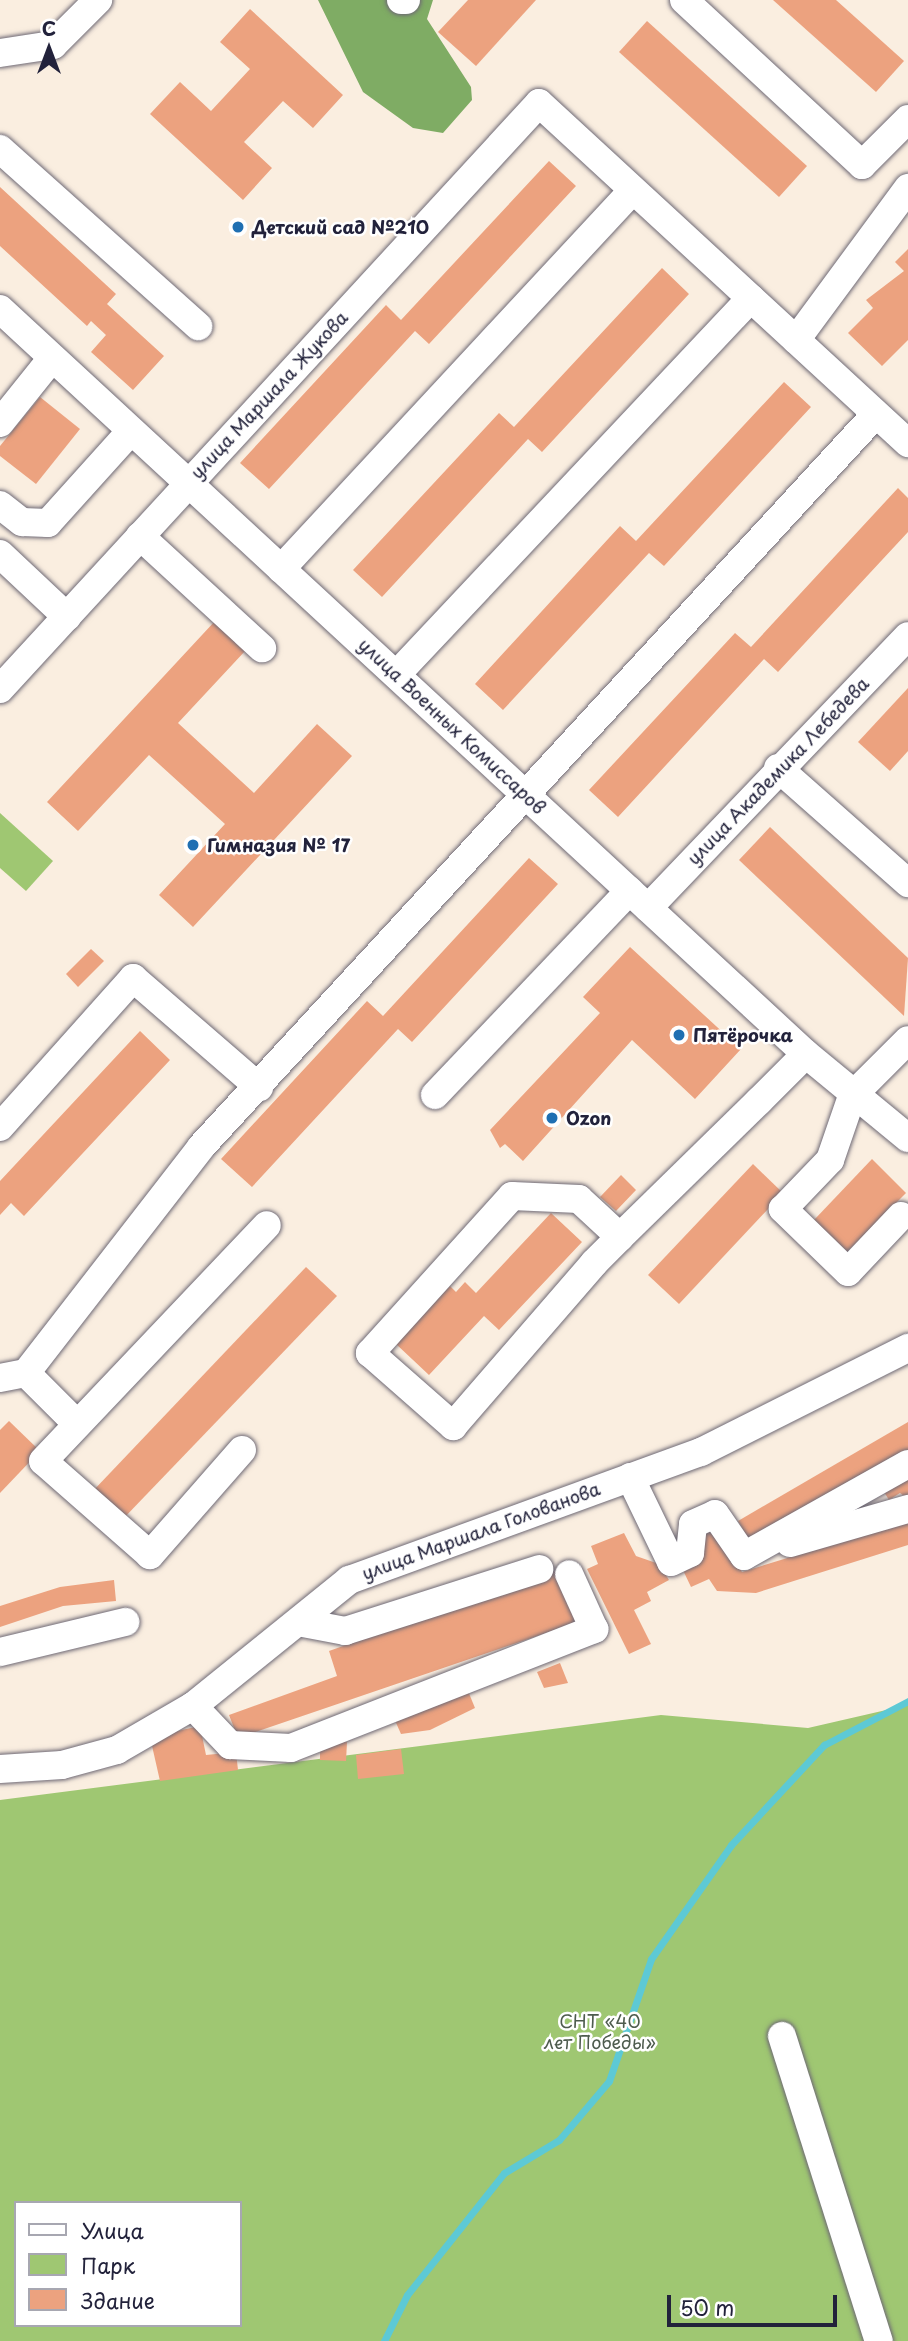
<!DOCTYPE html>
<meta charset="utf-8">
<style>
body{margin:0}
#map{position:relative;width:908px;height:2341px;overflow:hidden;background:#faeee0;font-family:"Playpen Sans",sans-serif}
div>[style]{position:absolute}
.green>*{inset:0;background:#9fc772}
.forest>*{inset:0;background:#7fac64}
.stream>*{height:7px;margin:-3.5px;padding:0 3.5px;transform-origin:3.5px;border-radius:3.5px;background:#5dc9d5}
.building>*{inset:0;background:#eca27f}
.roads{filter:drop-shadow(0 0 2px #6e6975) drop-shadow(0 0 2px #6e6975)}
.minor>*{height:28px;margin:-14px;padding:0 14px;transform-origin:14px;border-radius:14px;background:#fff}
.dots>*{width:19px;height:19px;translate:-50% -50%;box-sizing:border-box;border:4px solid #fff;border-radius:50%}
span{translate:-50% -50%;white-space:nowrap;text-align:center;line-height:1.15;-webkit-text-stroke:5px #fff;paint-order:stroke}
.poi-label{font-size:18px;color:#22223b;font-weight:700}
.left{translate:0 -50%;text-align:left}
.street-label{font-size:18px;color:#22223b}
.park-label{font-size:18px;color:#4e5c4e}
.legend{position:absolute;left:14px;top:2201px;width:228px;height:126px;box-sizing:border-box;background:#fff;border:2px solid #a7a7b1;margin:0;padding:9px 12px;list-style:none;font-size:21px;color:#22223b}
.legend li{display:flex;align-items:center;gap:14px;height:35px}
.legend b{width:35px;border:2px solid #a7a7b1}
.north{position:absolute;left:14px;top:14px;width:70px;height:70px;-webkit-text-stroke:5px #fff;paint-order:stroke;rotate:0deg;font-size:19px;font-weight:700;line-height:28px;text-align:center;color:#22223b}
.north::after{content:'';display:block;margin:auto;width:24px;height:32px;background:#22223b;clip-path:polygon(50% 0,100% 100%,50% 72%,0 100%)}
.scale{position:absolute;left:667px;top:2295px;width:170px;height:32px;box-sizing:border-box;border:4px solid #22223b;border-top:0;padding-left:9px;font-size:21px;line-height:24px;white-space:nowrap;color:#22223b;-webkit-text-stroke:5px #fff;paint-order:stroke}
</style>
<div id="map">
<div class="green">
<div style="clip-path:polygon(0 813px,53px 861px,26px 891px,0 868px)"></div>
<div style="clip-path:polygon(evenodd,908px 1705px,908px 2341px,0 2341px,0 1800px,661px 1715px,808px 1728px,908px 1705px,16px 2203px,240px 2203px,240px 2325px,16px 2325px,16px 2203px)"></div>
</div>
<div class="forest">
<div style="clip-path:polygon(318px 0,433px 0,427px 19px,471px 87px,472px 100px,443px 133px,413px 128px,363px 92px)"></div>
</div>
<div class="stream">
<div style="left:384px;top:2341px;width:51px;rotate:-63.4deg"></div>
<div style="left:407px;top:2295px;width:156px;rotate:-51.5deg"></div>
<div style="left:504px;top:2173px;width:64px;rotate:-31deg"></div>
<div style="left:559px;top:2140px;width:77px;rotate:-49.7deg"></div>
<div style="left:609px;top:2081px;width:129px;rotate:-71deg"></div>
<div style="left:651px;top:1959px;width:139px;rotate:-54.9deg"></div>
<div style="left:731px;top:1845px;width:137px;rotate:-47.1deg"></div>
<div style="left:824px;top:1745px;width:95px;rotate:-27.6deg"></div>
</div>
<div class="building">
<div style="clip-path:polygon(468px 0,536px 0,476px 66px,438px 32px)"></div>
<div style="clip-path:polygon(773px 0,836px 0,904px 61px,876px 92px)"></div>
<div style="clip-path:polygon(250px 9px,343px 95px,313px 128px,283px 101px,244px 142px,272px 168px,243px 200px,150px 114px,180px 82px,211px 111px,250px 69px,220px 42px)"></div>
<div style="clip-path:polygon(647px 21px,807px 166px,779px 197px,619px 52px)"></div>
<div style="clip-path:polygon(549px 161px,576px 186px,429px 344px,415px 331px,269px 489px,240px 463px,386px 305px,401px 320px)"></div>
<div style="clip-path:polygon(0 187px,116px 294px,107px 304px,164px 356px,133px 390px,91px 352px,106px 335px,91px 321px,87px 326px,0 246px)"></div>
<div style="clip-path:polygon(908px 249px,908px 340px,882px 366px,848px 333px,873px 308px,866px 300px,904px 271px,895px 262px)"></div>
<div style="clip-path:polygon(662px 268px,689px 294px,542px 452px,528px 439px,382px 597px,353px 570px,499px 413px,514px 427px)"></div>
<div style="clip-path:polygon(784px 382px,811px 407px,664px 566px,649px 553px,503px 710px,475px 684px,620px 526px,636px 541px)"></div>
<div style="clip-path:polygon(40px 397px,80px 429px,36px 484px,0 456px,0 446px)"></div>
<div style="clip-path:polygon(898px 488px,908px 498px,908px 532px,778px 672px,764px 659px,618px 817px,589px 790px,735px 633px,751px 647px)"></div>
<div style="clip-path:polygon(215px 621px,246px 650px,178px 723px,254px 793px,317px 724px,352px 756px,193px 927px,159px 895px,225px 824px,149px 755px,78px 831px,47px 802px)"></div>
<div style="clip-path:polygon(908px 688px,908px 751px,890px 771px,858px 742px)"></div>
<div style="clip-path:polygon(770px 827px,908px 958px,904px 1016px,739px 860px)"></div>
<div style="clip-path:polygon(529px 858px,558px 884px,412px 1042px,398px 1029px,252px 1187px,221px 1159px,367px 1001px,383px 1016px)"></div>
<div style="clip-path:polygon(630px 947px,741px 1049px,695px 1099px,632px 1040px,523px 1161px,505px 1144px,500px 1148px,490px 1130px,600px 1013px,583px 997px)"></div>
<div style="clip-path:polygon(91px 949px,104px 961px,78px 987px,66px 974px)"></div>
<div style="clip-path:polygon(140px 1031px,170px 1060px,24px 1216px,11px 1203px,0 1215px,0 1181px)"></div>
<div style="clip-path:polygon(872px 1159px,906px 1193px,846px 1253px,814px 1220px)"></div>
<div style="clip-path:polygon(753px 1164px,783px 1193px,679px 1304px,648px 1275px)"></div>
<div style="clip-path:polygon(621px 1175px,636px 1190px,616px 1211px,600px 1197px)"></div>
<div style="clip-path:polygon(551px 1213px,582px 1242px,499px 1330px,484px 1316px,429px 1375px,396px 1344px,450px 1286px,456px 1292px,465px 1282px,476px 1293px)"></div>
<div style="clip-path:polygon(306px 1267px,337px 1296px,122px 1520px,91px 1493px)"></div>
<div style="clip-path:polygon(9px 1421px,40px 1451px,0 1493px,0 1430px)"></div>
<div style="clip-path:polygon(908px 1422px,908px 1451px,750px 1542px,738px 1521px)"></div>
<div style="clip-path:polygon(908px 1472px,908px 1499px,900px 1493px,889px 1500px,881px 1487px)"></div>
<div style="clip-path:polygon(713px 1521px,742px 1572px,908px 1521px,908px 1545px,756px 1593px,717px 1591px,709px 1579px,691px 1587px,681px 1566px)"></div>
<div style="clip-path:polygon(624px 1533px,636px 1556px,659px 1564px,669px 1580px,647px 1592px,651px 1601px,634px 1610px,651px 1644px,629px 1654px,587px 1569px,598px 1564px,591px 1546px)"></div>
<div style="clip-path:polygon(558px 1570px,578px 1622px,238px 1738px,229px 1715px,337px 1676px,329px 1651px)"></div>
<div style="clip-path:polygon(114px 1580px,116px 1601px,63px 1606px,0 1627px,0 1606px,60px 1587px)"></div>
<div style="clip-path:polygon(560px 1663px,568px 1683px,544px 1688px,537px 1672px)"></div>
<div style="clip-path:polygon(468px 1691px,475px 1708px,430px 1730px,401px 1734px,393px 1716px)"></div>
<div style="clip-path:polygon(200px 1726px,206px 1755px,236px 1752px,238px 1770px,160px 1781px,150px 1737px)"></div>
<div style="clip-path:polygon(320px 1741px,347px 1742px,346px 1761px,320px 1760px)"></div>
<div style="clip-path:polygon(401px 1749px,404px 1774px,358px 1779px,356px 1755px)"></div>
</div>
<div class="roads">
<div class="minor">
<div style="left:401px;top:0;width:5px"></div>
<div style="left:684px;top:0;width:243px;rotate:42.8deg"></div>
<div style="left:862px;top:165px;width:65px;rotate:-45deg"></div>
<div style="left:0;top:53px;width:54px;rotate:-8.6deg"></div>
<div style="left:53px;top:45px;width:64px;rotate:-45deg"></div>
<div style="left:0;top:149px;width:266px;rotate:41.8deg"></div>
<div style="left:0;top:309px;width:1098px;rotate:42.75deg"></div>
<div style="left:806px;top:1054px;width:132px;rotate:39.5deg"></div>
<div style="left:796px;top:340px;width:189px;rotate:-53.6deg"></div>
<div style="left:0;top:423px;width:83px;rotate:-51.3deg"></div>
<div style="left:0;top:505px;width:28px;rotate:38deg"></div>
<div style="left:22px;top:522px;width:26px;rotate:2deg"></div>
<div style="left:48px;top:523px;width:122px;rotate:-48deg"></div>
<div style="left:140px;top:536px;width:166px;rotate:42.6deg"></div>
<div style="left:0;top:554px;width:92px;rotate:43.2deg"></div>
<div style="left:281px;top:569px;width:517px;rotate:-47.12deg"></div>
<div style="left:397px;top:674px;width:516px;rotate:-46.73deg"></div>
<div style="left:0;top:689px;width:796px;rotate:-47.39deg"></div>
<div style="left:539px;top:103px;width:502px;rotate:42.66deg"></div>
<div style="left:778px;top:768px;width:174px;rotate:41.5deg"></div>
<div style="left:648px;top:908px;width:376px;rotate:-46.3deg"></div>
<div style="left:435px;top:1095px;width:282px;rotate:-46.4deg"></div>
<div style="left:0;top:1127px;width:200px;rotate:-48.2deg"></div>
<div style="left:133px;top:978px;width:167px;rotate:40.9deg"></div>
<div style="left:901px;top:1216px;width:77px;rotate:133.4deg"></div>
<div style="left:848px;top:1272px;width:91px;rotate:-135.9deg"></div>
<div style="left:783px;top:1209px;width:68px;rotate:-46.2deg"></div>
<div style="left:830px;top:1160px;width:68px;rotate:-71deg"></div>
<div style="left:852px;top:1096px;width:79px;rotate:-45deg"></div>
<div style="left:620px;top:1237px;width:56px;rotate:-137.2deg"></div>
<div style="left:579px;top:1199px;width:67px;rotate:-177.4deg"></div>
<div style="left:512px;top:1196px;width:212px;rotate:132.1deg"></div>
<div style="left:370px;top:1353px;width:111px;rotate:41.3deg"></div>
<div style="left:453px;top:1426px;width:216px;rotate:-49.1deg"></div>
<div style="left:594px;top:1263px;width:37px;rotate:-45deg"></div>
<div style="left:620px;top:1237px;width:194px;rotate:-44.4deg"></div>
<div style="left:759px;top:1101px;width:66px;rotate:-45deg"></div>
<div style="left:26px;top:1373px;width:71px;rotate:45deg"></div>
<div style="left:0;top:1378px;width:26px;rotate:-11deg"></div>
<div style="left:26px;top:1373px;width:286px;rotate:-52.2deg"></div>
<div style="left:201px;top:1147px;width:996px;rotate:-47.36deg"></div>
<div style="left:242px;top:1450px;width:140px;rotate:131.2deg"></div>
<div style="left:150px;top:1555px;width:142px;rotate:-138.7deg"></div>
<div style="left:43px;top:1461px;width:325px;rotate:-46.5deg"></div>
<div style="left:630px;top:1477px;width:94px;rotate:64.2deg"></div>
<div style="left:671px;top:1562px;width:21px;rotate:-25deg"></div>
<div style="left:690px;top:1553px;width:29px;rotate:-84deg"></div>
<div style="left:693px;top:1524px;width:24px;rotate:-24deg"></div>
<div style="left:715px;top:1514px;width:51px;rotate:55.4deg"></div>
<div style="left:790px;top:1543px;width:123px;rotate:-16.1deg"></div>
<div style="left:744px;top:1556px;width:188px;rotate:-29.3deg"></div>
<div style="left:303px;top:1623px;width:43px;rotate:10.8deg"></div>
<div style="left:345px;top:1631px;width:204px;rotate:-17.7deg"></div>
<div style="left:0;top:1652px;width:129px;rotate:-13.5deg"></div>
<div style="left:193px;top:1706px;width:54px;rotate:46.5deg"></div>
<div style="left:230px;top:1745px;width:61px;rotate:2.8deg"></div>
<div style="left:291px;top:1748px;width:326px;rotate:-21.4deg"></div>
<div style="left:594px;top:1629px;width:60px;rotate:-114.4deg"></div>
<div style="left:0;top:1769px;width:62px;rotate:-3.7deg"></div>
<div style="left:62px;top:1765px;width:57px;rotate:-15.3deg"></div>
<div style="left:117px;top:1750px;width:88px;rotate:-30.1deg"></div>
<div style="left:193px;top:1706px;width:201px;rotate:-38.9deg"></div>
<div style="left:349px;top:1580px;width:375px;rotate:-20deg"></div>
<div style="left:701px;top:1452px;width:232px;rotate:-26.7deg"></div>
<div style="left:782px;top:2036px;width:320px;rotate:72.4deg"></div>
</div>
</div>
<div class="dots">
<div style="left:238px;top:227px;background:#1f6fb2"></div>
<div style="left:193px;top:845px;background:#1f6fb2"></div>
<div style="left:679px;top:1035px;background:#1f6fb2"></div>
<div style="left:552px;top:1118px;background:#1f6fb2"></div>
</div>
<div class="poi-label">
<span class="left" style="left:252px;top:227px">Детский сад №210</span>
<span class="left" style="left:207px;top:845px">Гимназия № 17</span>
<span class="left" style="left:693px;top:1035px">Пятёрочка</span>
<span class="left" style="left:566px;top:1118px">Ozon</span>
</div>
<div class="street-label">
<span style="left:269px;top:395px;rotate:-47deg">улица Маршала Жукова</span>
<span style="left:452px;top:726px;rotate:43deg">улица Военных Комиссаров</span>
<span style="left:778px;top:771px;rotate:-46deg">улица Академика Лебедева</span>
<span style="left:481px;top:1531px;rotate:-20deg">улица Маршала Голованова</span>
</div>
<div class="park-label">
<span style="left:600px;top:2032px">СНТ «40<br>лет Победы»</span>
</div>
<ul class="legend">
<li><b style="height:9px;background:#fff"></b>Улица</li>
<li><b style="height:19px;background:#9fc772"></b>Парк</li>
<li><b style="height:19px;background:#eca27f"></b>Здание</li>
</ul>
<div class="north">С</div>
<div class="scale">50 m</div>
</div>
